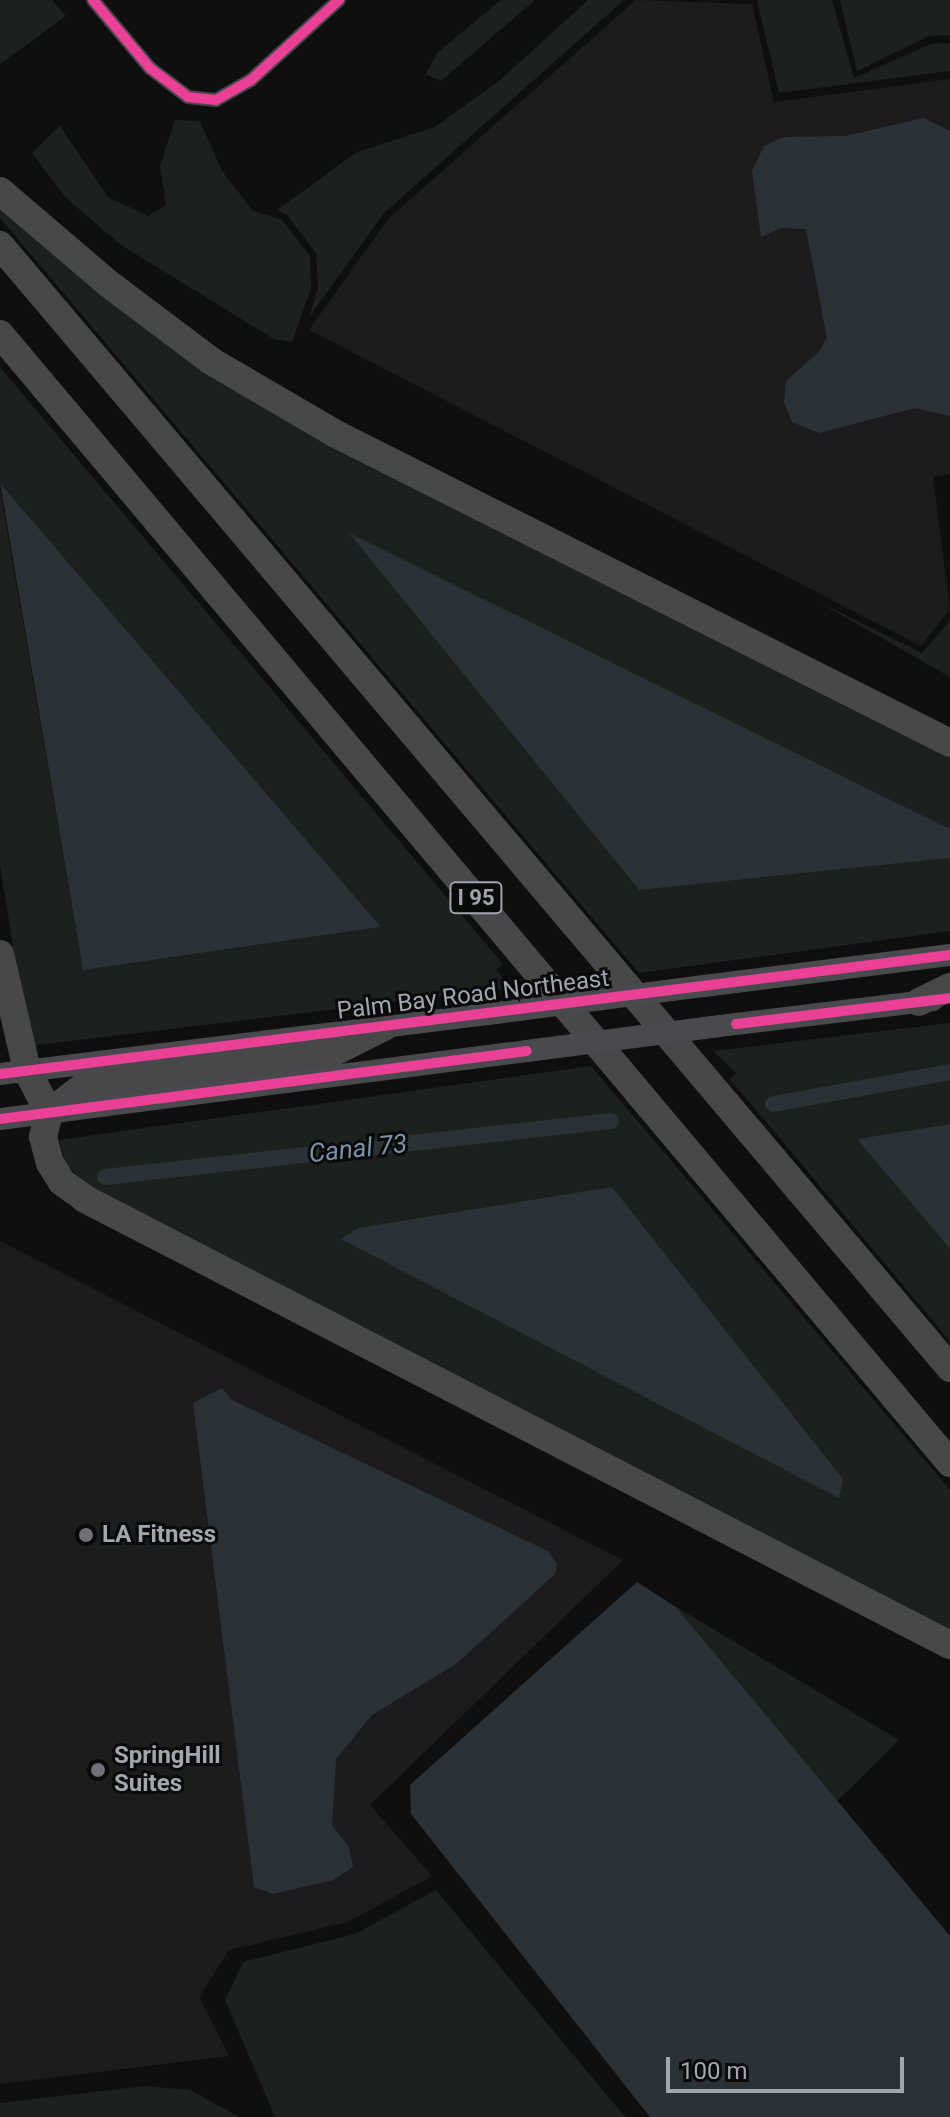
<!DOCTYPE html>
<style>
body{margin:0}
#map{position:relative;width:950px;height:2117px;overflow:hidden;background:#0f0f10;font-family:Roboto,sans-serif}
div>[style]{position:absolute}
.built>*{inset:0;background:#1c1c1e}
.green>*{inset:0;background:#1c211d}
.water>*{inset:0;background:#2b3237}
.canal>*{height:16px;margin:-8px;padding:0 8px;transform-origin:8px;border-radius:8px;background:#2b3237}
.minor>*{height:14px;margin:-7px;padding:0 7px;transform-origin:7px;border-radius:7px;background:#454649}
.secondary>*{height:22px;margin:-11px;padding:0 11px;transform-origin:11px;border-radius:11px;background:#494a4d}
.motorway>*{height:28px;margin:-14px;padding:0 14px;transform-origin:14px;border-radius:14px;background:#48484a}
.secondary-bridge>*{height:22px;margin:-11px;padding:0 11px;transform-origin:11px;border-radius:11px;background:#494a4d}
.cycleway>*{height:10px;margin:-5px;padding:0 5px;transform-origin:5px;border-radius:5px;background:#ea4096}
.dots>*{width:22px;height:22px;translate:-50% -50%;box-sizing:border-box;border:4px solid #0a0a0b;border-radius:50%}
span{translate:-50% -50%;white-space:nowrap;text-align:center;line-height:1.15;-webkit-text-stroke:6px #0a0a0b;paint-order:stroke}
.shield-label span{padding:2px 6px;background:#0a0a0b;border:2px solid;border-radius:6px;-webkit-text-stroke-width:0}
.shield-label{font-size:22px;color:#a2a6af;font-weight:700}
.street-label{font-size:24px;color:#a2a6af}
.poi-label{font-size:24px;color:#a2a6af;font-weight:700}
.left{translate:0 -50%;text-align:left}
.water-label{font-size:26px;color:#7c92a7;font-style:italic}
.scale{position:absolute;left:666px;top:2057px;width:238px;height:36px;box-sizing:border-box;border:4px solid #a2a6af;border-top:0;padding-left:10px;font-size:24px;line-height:28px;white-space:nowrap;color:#a2a6af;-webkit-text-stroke:6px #0a0a0b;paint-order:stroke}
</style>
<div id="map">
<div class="built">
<div style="clip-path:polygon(636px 0,752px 4px,774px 102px,950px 79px,950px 474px,933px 477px,950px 609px,921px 646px,309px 330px,388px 219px)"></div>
<div style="clip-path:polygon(0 1241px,623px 1560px,370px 1805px,432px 1876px,348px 1922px,229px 1950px,199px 1997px,229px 2056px,0 2084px)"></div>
</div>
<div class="green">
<div style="clip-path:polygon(0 0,52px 0,66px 16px,0 64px)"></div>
<div style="clip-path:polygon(501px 0,535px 0,441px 81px,426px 74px,438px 52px)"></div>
<div style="clip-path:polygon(588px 0,624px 0,384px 213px,309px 317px,318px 288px,316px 253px,287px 215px,277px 210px,357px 152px,435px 127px,500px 80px)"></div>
<div style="clip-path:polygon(757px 0,832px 0,854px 78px,931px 44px,950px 43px,950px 71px,779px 93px)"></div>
<div style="clip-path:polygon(840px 0,950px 0,950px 35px,929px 36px,857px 71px)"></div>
<div style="clip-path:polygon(175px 120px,200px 121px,222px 171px,253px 211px,282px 220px,310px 256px,311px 288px,292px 342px,274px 339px,121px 245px,66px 198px,32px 153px,60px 126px,108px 197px,148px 216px,166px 205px,160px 166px)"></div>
<div style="clip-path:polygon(0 201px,126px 308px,950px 756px,950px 829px,350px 534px,639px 890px,950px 858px,950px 931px,639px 973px,0 218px)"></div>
<div style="clip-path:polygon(0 367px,503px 964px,496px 970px,511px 988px,29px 1046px,0 865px,0 489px,83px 970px,381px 927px,0 483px)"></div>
<div style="clip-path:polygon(815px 600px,922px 653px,950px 621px,950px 677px)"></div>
<div style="clip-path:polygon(950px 1023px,950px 1124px,857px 1139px,950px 1249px,950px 1341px,730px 1079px,736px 1073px,713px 1051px)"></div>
<div style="clip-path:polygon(591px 1066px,950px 1490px,950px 1639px,88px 1185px,66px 1165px,59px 1140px)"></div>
<div style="clip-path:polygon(676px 1607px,899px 1740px,837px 1801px)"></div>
<div style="clip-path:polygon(436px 1890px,625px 2117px,275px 2117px,225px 2000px,243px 1962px,355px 1934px)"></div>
<div style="clip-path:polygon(145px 2086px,190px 2090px,239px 2117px,0 2117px,0 2103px)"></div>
</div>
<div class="water">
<div style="clip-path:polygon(924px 118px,950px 131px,950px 416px,915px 408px,819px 433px,792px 422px,784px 402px,786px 381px,819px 352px,827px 338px,806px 229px,781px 228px,761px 237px,752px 171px,764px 146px,783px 137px,845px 136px)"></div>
<div style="clip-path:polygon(0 483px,381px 927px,83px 970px)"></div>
<div style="clip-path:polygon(349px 533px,950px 829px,950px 858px,639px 890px)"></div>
<div style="clip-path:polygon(950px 1124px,950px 1249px,857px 1139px)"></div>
<div style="clip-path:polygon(612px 1187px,843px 1479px,839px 1498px,341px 1239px,358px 1228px)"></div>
<div style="clip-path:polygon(222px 1388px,232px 1400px,548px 1551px,557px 1565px,555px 1574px,456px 1664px,372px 1715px,336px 1759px,332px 1825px,349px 1847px,353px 1867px,333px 1880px,273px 1894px,254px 1887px,193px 1403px)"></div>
<div style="clip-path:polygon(637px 1582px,676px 1607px,950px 1936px,950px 2117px,650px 2117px,411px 1814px,410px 1785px)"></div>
</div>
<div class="canal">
<div style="left:773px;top:1104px;width:180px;rotate:-10.2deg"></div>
<div style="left:105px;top:1177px;width:509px;rotate:-6.32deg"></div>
</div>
<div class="minor">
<div style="left:93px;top:0;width:89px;rotate:50deg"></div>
<div style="left:150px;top:68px;width:48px;rotate:37.3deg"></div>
<div style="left:188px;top:97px;width:28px;rotate:6deg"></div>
<div style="left:216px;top:100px;width:40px;rotate:-29.7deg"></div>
<div style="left:251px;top:80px;width:119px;rotate:-42.3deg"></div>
</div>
<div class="secondary">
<div style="left:704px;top:986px;width:248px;rotate:-7.2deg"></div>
<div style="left:736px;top:1024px;width:198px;rotate:-6.9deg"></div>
<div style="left:0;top:1074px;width:499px;rotate:-7deg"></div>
<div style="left:0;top:1119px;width:531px;rotate:-7.35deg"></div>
</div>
<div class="motorway">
<div style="left:0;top:191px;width:143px;rotate:40.5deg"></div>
<div style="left:109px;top:284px;width:128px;rotate:37deg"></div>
<div style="left:211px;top:361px;width:145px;rotate:30.3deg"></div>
<div style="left:336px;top:434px;width:687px;rotate:26.71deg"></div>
<div style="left:0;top:245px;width:1471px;rotate:49.77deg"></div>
<div style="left:0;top:334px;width:1476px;rotate:49.92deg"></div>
<div style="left:0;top:954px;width:119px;rotate:76.9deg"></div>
<div style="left:27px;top:1070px;width:48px;rotate:62.9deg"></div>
<div style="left:919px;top:1002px;width:34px;rotate:-26deg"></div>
<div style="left:384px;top:1027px;width:54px;rotate:153.4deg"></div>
<div style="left:336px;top:1051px;width:253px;rotate:172.3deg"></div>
<div style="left:85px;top:1085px;width:46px;rotate:142.1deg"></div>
<div style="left:49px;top:1113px;width:25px;rotate:104deg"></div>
<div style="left:43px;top:1137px;width:27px;rotate:75deg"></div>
<div style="left:50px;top:1163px;width:22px;rotate:58deg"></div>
<div style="left:62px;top:1182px;width:29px;rotate:36deg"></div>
<div style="left:85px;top:1199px;width:973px;rotate:27.28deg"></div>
</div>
<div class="secondary-bridge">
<div style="left:495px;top:1013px;width:211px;rotate:-7.4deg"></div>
<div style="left:527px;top:1051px;width:211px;rotate:-7.4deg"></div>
</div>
<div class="cycleway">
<div style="left:93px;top:0;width:89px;rotate:50deg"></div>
<div style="left:150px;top:68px;width:48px;rotate:37.3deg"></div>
<div style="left:188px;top:97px;width:28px;rotate:6deg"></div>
<div style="left:216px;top:100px;width:40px;rotate:-29.7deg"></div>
<div style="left:251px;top:80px;width:119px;rotate:-42.3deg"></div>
<div style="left:736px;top:1024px;width:216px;rotate:-6.9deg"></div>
<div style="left:0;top:1074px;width:957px;rotate:-7.14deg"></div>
<div style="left:0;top:1119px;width:531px;rotate:-7.35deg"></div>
</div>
<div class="dots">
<div style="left:86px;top:1535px;background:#6f7177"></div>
<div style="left:98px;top:1770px;background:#6f7177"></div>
</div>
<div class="shield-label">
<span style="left:476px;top:898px">I 95</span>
</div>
<div class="street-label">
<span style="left:473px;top:995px;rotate:-7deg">Palm Bay Road Northeast</span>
</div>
<div class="poi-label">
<span class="left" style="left:102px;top:1535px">LA Fitness</span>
<span class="left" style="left:114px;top:1770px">SpringHill<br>Suites</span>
</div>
<div class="water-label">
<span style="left:358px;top:1149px;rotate:-6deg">Canal 73</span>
</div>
<div class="scale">100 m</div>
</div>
